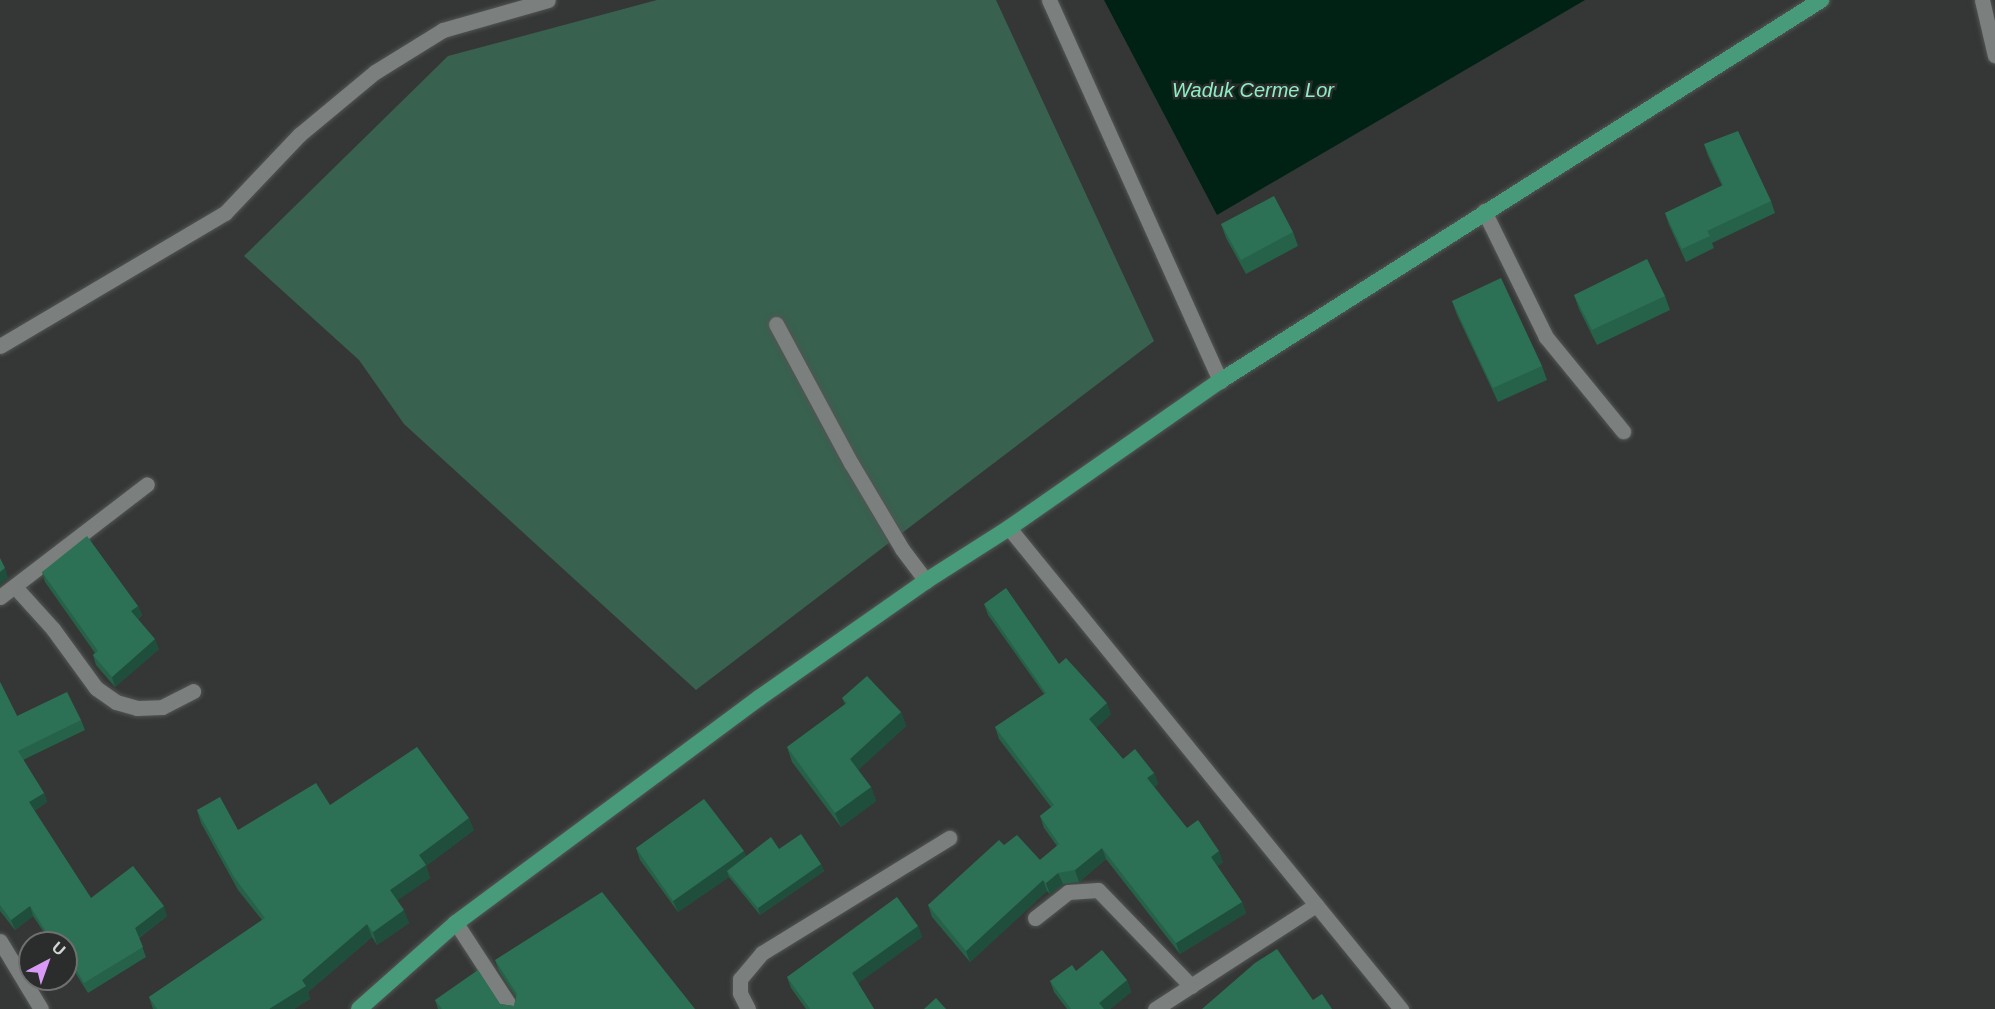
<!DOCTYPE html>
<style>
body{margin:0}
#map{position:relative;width:1995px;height:1009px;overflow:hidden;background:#343735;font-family:Helvetica,sans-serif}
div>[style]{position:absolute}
.green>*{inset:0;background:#38614f}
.water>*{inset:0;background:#002215}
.roads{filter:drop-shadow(0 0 2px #525554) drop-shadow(0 0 2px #525554)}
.service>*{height:15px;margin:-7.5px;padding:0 7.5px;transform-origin:7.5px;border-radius:7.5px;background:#7b7f7d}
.minor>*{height:15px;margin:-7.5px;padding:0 7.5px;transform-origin:7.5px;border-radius:7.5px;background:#7b7f7d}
.secondary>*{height:15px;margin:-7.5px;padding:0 7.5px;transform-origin:7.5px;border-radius:7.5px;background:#7b7f7d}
.trunk>*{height:16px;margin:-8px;padding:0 8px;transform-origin:8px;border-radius:8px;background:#479a7a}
.wall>*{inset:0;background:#266149}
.shaded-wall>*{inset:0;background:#1f4f3c}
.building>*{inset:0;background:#2c7155}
span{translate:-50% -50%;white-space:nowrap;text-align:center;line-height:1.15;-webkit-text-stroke:5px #2a2d2b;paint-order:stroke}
.water-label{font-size:20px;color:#8cefc4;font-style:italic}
.north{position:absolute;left:18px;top:931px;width:60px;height:60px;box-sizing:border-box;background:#2a2d2b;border:2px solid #6e706f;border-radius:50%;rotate:41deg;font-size:16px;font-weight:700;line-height:24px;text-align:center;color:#d3d5d4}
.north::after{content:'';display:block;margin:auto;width:21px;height:27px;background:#d99af7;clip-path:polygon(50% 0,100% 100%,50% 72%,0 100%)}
</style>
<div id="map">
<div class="green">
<div style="clip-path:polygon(657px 0,996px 0,1154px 341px,696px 690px,404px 424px,359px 360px,244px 256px,448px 56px)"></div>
</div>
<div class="water">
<div style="clip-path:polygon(1104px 0,1585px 0,1217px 215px)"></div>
</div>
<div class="roads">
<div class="service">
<div style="left:776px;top:324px;width:158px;rotate:61.7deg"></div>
<div style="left:851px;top:463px;width:100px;rotate:59.3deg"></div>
<div style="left:902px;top:549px;width:40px;rotate:53deg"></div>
</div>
<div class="minor">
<div style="left:1982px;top:0;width:57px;rotate:76.9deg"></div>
<div style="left:1484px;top:211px;width:140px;rotate:63.8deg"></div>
<div style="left:1546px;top:337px;width:122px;rotate:50.7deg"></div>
<div style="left:0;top:346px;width:261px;rotate:-30.6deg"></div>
<div style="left:225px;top:213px;width:108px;rotate:-46.5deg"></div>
<div style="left:299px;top:135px;width:99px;rotate:-39.7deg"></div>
<div style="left:375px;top:72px;width:80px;rotate:-31.7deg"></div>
<div style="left:443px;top:30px;width:109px;rotate:-15.9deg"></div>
<div style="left:1009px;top:528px;width:621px;rotate:50.82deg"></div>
<div style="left:16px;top:588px;width:55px;rotate:47.9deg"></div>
<div style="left:53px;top:629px;width:73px;rotate:53.9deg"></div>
<div style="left:96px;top:688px;width:24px;rotate:35deg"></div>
<div style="left:116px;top:702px;width:22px;rotate:16deg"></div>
<div style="left:137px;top:708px;width:25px;rotate:-2deg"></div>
<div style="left:162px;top:707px;width:35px;rotate:-27deg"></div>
<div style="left:0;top:597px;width:185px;rotate:-37.5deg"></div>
<div style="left:1035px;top:918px;width:42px;rotate:-38.2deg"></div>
<div style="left:1068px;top:892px;width:30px;rotate:-4deg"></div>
<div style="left:1098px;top:890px;width:134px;rotate:45.9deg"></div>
<div style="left:456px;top:923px;width:103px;rotate:56.9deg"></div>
<div style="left:0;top:941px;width:79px;rotate:58.9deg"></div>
<div style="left:748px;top:1009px;width:18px;rotate:-117deg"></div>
<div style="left:740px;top:993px;width:14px;rotate:-90deg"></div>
<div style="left:740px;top:979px;width:34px;rotate:-50deg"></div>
<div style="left:762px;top:953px;width:220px;rotate:-31.6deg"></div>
<div style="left:1155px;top:1009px;width:192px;rotate:-32.9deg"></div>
</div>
<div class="secondary">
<div style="left:1049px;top:0;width:418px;rotate:65.8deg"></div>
</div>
<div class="trunk">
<div style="left:359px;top:1009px;width:130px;rotate:-41.6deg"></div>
<div style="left:456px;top:923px;width:377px;rotate:-36.6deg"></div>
<div style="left:759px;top:698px;width:204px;rotate:-35deg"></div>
<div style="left:926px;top:581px;width:98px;rotate:-32.6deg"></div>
<div style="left:1009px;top:528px;width:257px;rotate:-34.9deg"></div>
<div style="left:1220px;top:381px;width:712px;rotate:-32.37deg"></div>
</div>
</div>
<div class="wall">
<div style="clip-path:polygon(1704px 144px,1771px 201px,1775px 213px,1712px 243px,1714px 248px,1686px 262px,1669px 225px,1665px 213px,1722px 186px,1708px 156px)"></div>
<div style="clip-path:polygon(1221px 224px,1293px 232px,1298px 246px,1246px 274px,1226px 238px)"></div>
<div style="clip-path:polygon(1574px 295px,1665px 296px,1670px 310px,1597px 345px,1579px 309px)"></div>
<div style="clip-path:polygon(1452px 301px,1542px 366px,1547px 380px,1498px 402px,1457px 315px)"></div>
<div style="clip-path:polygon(42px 572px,138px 606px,142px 615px,138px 619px,159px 649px,115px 687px,96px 665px,93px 655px,95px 653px,45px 582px)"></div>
<div style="clip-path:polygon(984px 604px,1059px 664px,1111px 714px,1096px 728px,1123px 759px,1154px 773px,1158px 784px,1154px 787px,1187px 828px,1223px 862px,1217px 866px,1242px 902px,1246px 913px,1180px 954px,1106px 859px,1079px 882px,1063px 884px,1050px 894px,1047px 891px,970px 962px,932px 917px,928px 905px,1004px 845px,1040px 860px,1057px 846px,1044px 828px,1040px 816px,1051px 807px,999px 739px,995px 727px,1044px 694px,988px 615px)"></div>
<div style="clip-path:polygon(0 682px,17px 716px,81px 720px,85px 730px,23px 760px,44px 793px,47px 802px,34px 811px,91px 898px,167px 916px,139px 938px,146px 957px,88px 993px,71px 966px,67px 969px,66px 967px,66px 943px,51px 943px,33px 916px,15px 930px,0 911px)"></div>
<div style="clip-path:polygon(842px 698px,901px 712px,906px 726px,858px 770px,871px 787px,876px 801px,841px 827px,792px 762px,787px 747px,845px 704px)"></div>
<div style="clip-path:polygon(330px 805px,474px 830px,426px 866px,430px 878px,397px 900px,409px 923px,377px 945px,372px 937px,308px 992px,310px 999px,294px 1009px,153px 1009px,149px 997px,262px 920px,238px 890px,201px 823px,197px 810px,238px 830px)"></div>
<div style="clip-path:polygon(636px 848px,746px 856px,779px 849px,821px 864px,824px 871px,760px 915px,729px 877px,678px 912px,640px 860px)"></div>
<div style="clip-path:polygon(918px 926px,922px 937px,858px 983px,874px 1009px,806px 1009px,791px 988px,787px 977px)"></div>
<div style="clip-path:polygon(495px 960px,695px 1009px,438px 1009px,435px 1000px,500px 1004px,514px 1006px,516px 997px,499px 971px)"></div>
<div style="clip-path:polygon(1076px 971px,1127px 980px,1131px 992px,1110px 1009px,1067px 1009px,1054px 992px,1050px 981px)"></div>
</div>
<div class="shaded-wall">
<div style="clip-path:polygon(5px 568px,8px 578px,0 585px,0 572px)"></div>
<div style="clip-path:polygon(138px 606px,142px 615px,135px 621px,131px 611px)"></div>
<div style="clip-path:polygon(155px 639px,159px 649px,115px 687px,112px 677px)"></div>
<div style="clip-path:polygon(1107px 703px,1111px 714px,1093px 731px,1089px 719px)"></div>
<div style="clip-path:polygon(901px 712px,906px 726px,855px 773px,850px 759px)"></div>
<div style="clip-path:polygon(1154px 773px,1158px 784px,1151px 789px,1147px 778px)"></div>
<div style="clip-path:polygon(871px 787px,876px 801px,841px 827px,835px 813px)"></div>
<div style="clip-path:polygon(44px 793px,47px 802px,32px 812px,29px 802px)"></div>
<div style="clip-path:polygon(469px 818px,474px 830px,426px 866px,430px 878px,395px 902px,390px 890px,419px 855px)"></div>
<div style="clip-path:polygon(1102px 848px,1106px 859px,1079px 882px,1075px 870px)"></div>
<div style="clip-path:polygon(744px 851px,749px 863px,727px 871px,729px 877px,678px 912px,673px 901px)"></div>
<div style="clip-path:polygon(1219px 851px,1223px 862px,1215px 868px,1211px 857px)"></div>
<div style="clip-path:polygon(821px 864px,824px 871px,760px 915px,758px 908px)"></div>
<div style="clip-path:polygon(1058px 873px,1063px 884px,1050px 894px,1046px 883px)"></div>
<div style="clip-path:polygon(1043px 880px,1047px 891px,970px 962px,966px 951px)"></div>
<div style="clip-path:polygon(1242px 902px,1246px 913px,1180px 954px,1176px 943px)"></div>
<div style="clip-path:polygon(30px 906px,33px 916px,15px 930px,11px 920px)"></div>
<div style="clip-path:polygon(164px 906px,167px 916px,138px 938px,135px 928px)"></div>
<div style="clip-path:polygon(404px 910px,409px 923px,377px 945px,373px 932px)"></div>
<div style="clip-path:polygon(367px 924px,372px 937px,308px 992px,310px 999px,294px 1009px,269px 1009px)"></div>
<div style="clip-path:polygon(918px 926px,922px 937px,856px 985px,852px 973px)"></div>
<div style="clip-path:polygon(68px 956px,71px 966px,67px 969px,66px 966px,66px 957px)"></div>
<div style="clip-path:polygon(1127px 980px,1131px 992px,1110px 1009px,1102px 1009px,1099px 1003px)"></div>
</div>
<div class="building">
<div style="clip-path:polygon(1738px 131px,1771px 201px,1707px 231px,1710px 236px,1682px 249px,1665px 213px,1723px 185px,1704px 144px)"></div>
<div style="clip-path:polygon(1274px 196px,1293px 232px,1241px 260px,1221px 224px)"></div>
<div style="clip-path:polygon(1647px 259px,1665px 296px,1592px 330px,1574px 295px)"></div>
<div style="clip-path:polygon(1501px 278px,1542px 366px,1493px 388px,1452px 301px)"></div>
<div style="clip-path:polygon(87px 536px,138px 606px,131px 611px,155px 639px,112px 677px,93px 655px,98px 651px,42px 572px)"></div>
<div style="clip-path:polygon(0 558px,5px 568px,0 572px)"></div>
<div style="clip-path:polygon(1006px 588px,1059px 664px,1066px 658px,1107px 703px,1089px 719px,1123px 759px,1135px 749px,1154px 773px,1147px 778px,1187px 828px,1198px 820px,1219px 851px,1211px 857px,1242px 902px,1176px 943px,1102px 848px,1075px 870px,1058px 873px,1046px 883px,1043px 880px,966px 951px,928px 905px,999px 840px,1004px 845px,1017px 835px,1040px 860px,1059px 844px,1040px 816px,1054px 805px,995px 727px,1046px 693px,984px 604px)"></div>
<div style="clip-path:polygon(867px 676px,901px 712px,850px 759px,871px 787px,835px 813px,787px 747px,847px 703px,842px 698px)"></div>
<div style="clip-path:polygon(0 682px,17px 716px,67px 692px,81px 720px,18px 751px,44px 793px,29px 802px,91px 898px,133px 866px,164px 906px,135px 928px,143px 947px,84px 983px,68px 956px,66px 957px,66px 943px,53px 943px,30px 906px,11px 920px,0 905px)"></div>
<div style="clip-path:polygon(417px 747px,469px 818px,419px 855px,426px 865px,390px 890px,404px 910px,373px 932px,367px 924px,302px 980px,306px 986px,269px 1009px,157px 1009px,149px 997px,265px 918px,234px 877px,197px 810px,220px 797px,238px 830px,316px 783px,330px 805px)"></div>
<div style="clip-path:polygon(704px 799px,744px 851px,673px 901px,636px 848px)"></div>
<div style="clip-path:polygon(801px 834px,821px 864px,758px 908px,727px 871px,771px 837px,779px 849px)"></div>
<div style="clip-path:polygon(602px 892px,695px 1009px,442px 1009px,435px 1000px,478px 970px,500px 1004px,514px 1006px,517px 994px,495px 960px)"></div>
<div style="clip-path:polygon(897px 897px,918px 926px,852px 973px,874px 1009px,810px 1009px,787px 977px)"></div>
<div style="clip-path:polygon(1277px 949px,1313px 1000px,1322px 994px,1332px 1009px,1202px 1009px,1255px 963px)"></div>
<div style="clip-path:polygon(1102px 950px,1127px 980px,1099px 1003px,1104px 1009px,1071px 1009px,1050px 981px,1072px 965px,1076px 971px)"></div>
<div style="clip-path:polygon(936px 998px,946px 1009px,924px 1009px)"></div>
</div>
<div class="water-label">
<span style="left:1253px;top:90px">Waduk Cerme Lor</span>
</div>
<div class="north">U</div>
</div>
